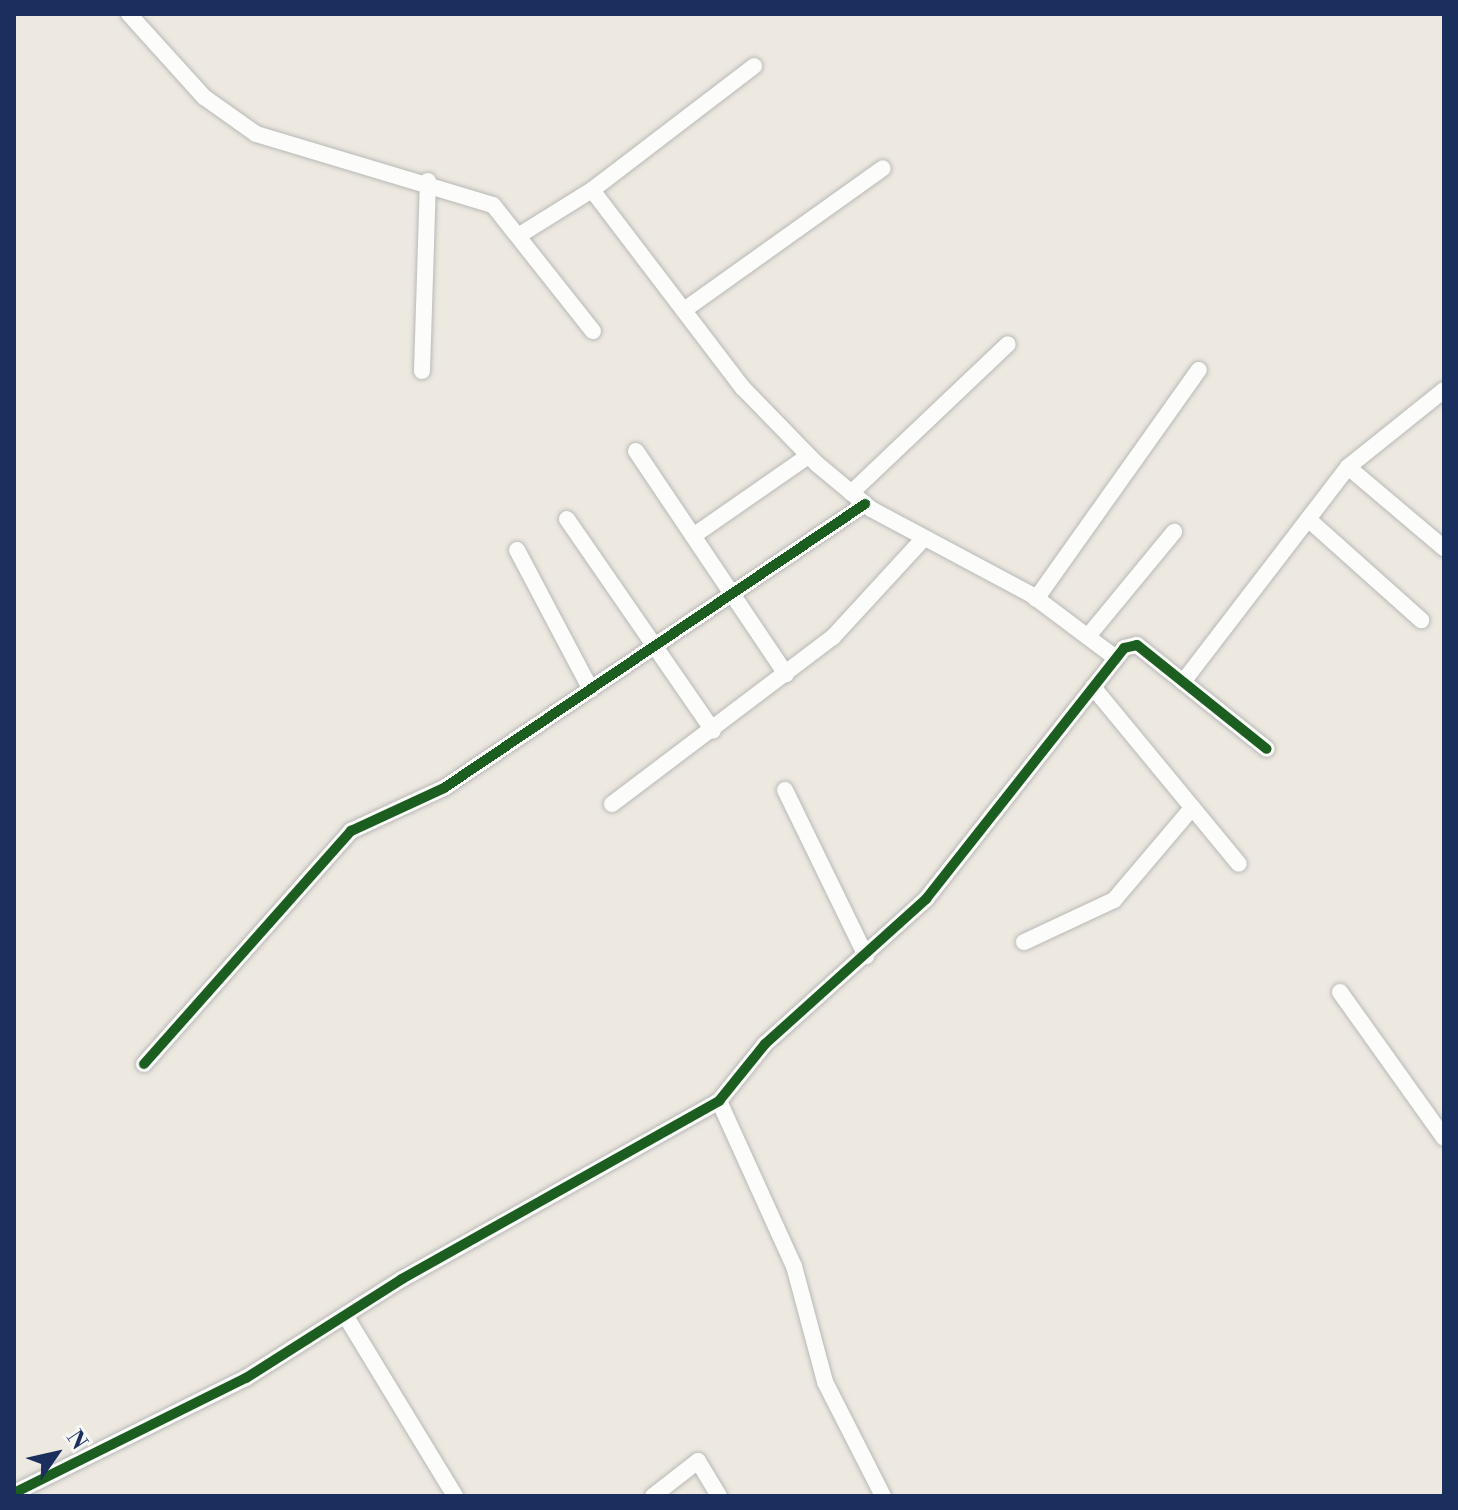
<!DOCTYPE html>
<style>
body{margin:0}
#map{position:relative;width:1458px;height:1510px;overflow:hidden;background:#ede9e0;font-family:"Libre Bodoni",serif}
div>[style]{position:absolute}
.roads{filter:drop-shadow(0 0 2px #b8b8b7) drop-shadow(0 0 2px #b8b8b7)}
.street>*{height:16px;margin:-8px;padding:0 8px;transform-origin:8px;border-radius:8px;background:#fcfcfa}
.cycleway>*{height:10px;margin:-5px;padding:0 5px;transform-origin:5px;border-radius:5px;background:#1b5e20}
span{translate:-50% -50%;white-space:nowrap;text-align:center;line-height:1.15;-webkit-text-stroke:6px #f6f6f2;paint-order:stroke}
.frame{position:absolute;inset:0;border:16px solid #1b2f5e;pointer-events:none}
.north{position:absolute;left:16px;top:1414px;width:80px;height:80px;-webkit-text-stroke:6px #f6f6f2;paint-order:stroke;rotate:56deg;font-size:22px;font-weight:700;line-height:32px;text-align:center;color:#1b2f5e}
.north::after{content:'';display:block;margin:auto;width:28px;height:36px;background:#1b2f5e;clip-path:polygon(50% 0,100% 100%,50% 72%,0 100%)}
</style>
<div id="map">
<div class="roads">
<div class="street">
<div style="left:129px;top:14px;width:112px;rotate:47.9deg"></div>
<div style="left:204px;top:97px;width:64px;rotate:35.4deg"></div>
<div style="left:256px;top:134px;width:247px;rotate:16.7deg"></div>
<div style="left:493px;top:205px;width:161px;rotate:51.6deg"></div>
<div style="left:592px;top:190px;width:249px;rotate:52.7deg"></div>
<div style="left:743px;top:388px;width:106px;rotate:45.8deg"></div>
<div style="left:817px;top:464px;width:70px;rotate:39.8deg"></div>
<div style="left:871px;top:509px;width:183px;rotate:28.1deg"></div>
<div style="left:1032px;top:595px;width:105px;rotate:36.9deg"></div>
<div style="left:518px;top:236px;width:87px;rotate:-31.9deg"></div>
<div style="left:592px;top:190px;width:204px;rotate:-37.4deg"></div>
<div style="left:684px;top:310px;width:244px;rotate:-35.5deg"></div>
<div style="left:422px;top:371px;width:190px;rotate:-88.2deg"></div>
<div style="left:636px;top:451px;width:269px;rotate:56.1deg"></div>
<div style="left:1348px;top:467px;width:126px;rotate:40.2deg"></div>
<div style="left:851px;top:493px;width:216px;rotate:-43.5deg"></div>
<div style="left:567px;top:519px;width:257px;rotate:55.4deg"></div>
<div style="left:1308px;top:519px;width:152px;rotate:41.8deg"></div>
<div style="left:693px;top:536px;width:140px;rotate:-34.8deg"></div>
<div style="left:517px;top:550px;width:158px;rotate:62.1deg"></div>
<div style="left:1036px;top:599px;width:281px;rotate:-54.6deg"></div>
<div style="left:1089px;top:635px;width:134px;rotate:-50.5deg"></div>
<div style="left:1183px;top:682px;width:271px;rotate:-52.5deg"></div>
<div style="left:1348px;top:467px;width:123px;rotate:-38.7deg"></div>
<div style="left:1093px;top:687px;width:229px;rotate:50.5deg"></div>
<div style="left:785px;top:790px;width:185px;rotate:64deg"></div>
<div style="left:612px;top:804px;width:277px;rotate:-37.1deg"></div>
<div style="left:833px;top:637px;width:134px;rotate:-47.4deg"></div>
<div style="left:1024px;top:942px;width:99px;rotate:-25deg"></div>
<div style="left:1114px;top:900px;width:121px;rotate:-49.7deg"></div>
<div style="left:1340px;top:992px;width:179px;rotate:54.5deg"></div>
<div style="left:144px;top:1064px;width:312px;rotate:-48.4deg"></div>
<div style="left:351px;top:831px;width:102px;rotate:-24.8deg"></div>
<div style="left:444px;top:788px;width:508px;rotate:-34deg"></div>
<div style="left:719px;top:1101px;width:181px;rotate:65.6deg"></div>
<div style="left:794px;top:1266px;width:120px;rotate:75deg"></div>
<div style="left:825px;top:1382px;width:128px;rotate:63deg"></div>
<div style="left:345px;top:1315px;width:212px;rotate:58.7deg"></div>
<div style="left:14px;top:1493px;width:259px;rotate:-26.4deg"></div>
<div style="left:246px;top:1378px;width:185px;rotate:-32.4deg"></div>
<div style="left:402px;top:1279px;width:364px;rotate:-29.3deg"></div>
<div style="left:719px;top:1101px;width:73px;rotate:-51.1deg"></div>
<div style="left:765px;top:1044px;width:217px;rotate:-42deg"></div>
<div style="left:926px;top:899px;width:320px;rotate:-51.7deg"></div>
<div style="left:1124px;top:648px;width:13px;rotate:-13deg"></div>
<div style="left:1137px;top:645px;width:166px;rotate:38.7deg"></div>
<div style="left:653px;top:1496px;width:57px;rotate:-37.9deg"></div>
<div style="left:698px;top:1461px;width:41px;rotate:59deg"></div>
</div>
</div>
<div class="cycleway">
<div style="left:144px;top:1064px;width:312px;rotate:-48.4deg"></div>
<div style="left:351px;top:831px;width:102px;rotate:-24.8deg"></div>
<div style="left:444px;top:788px;width:508px;rotate:-34deg"></div>
<div style="left:14px;top:1493px;width:259px;rotate:-26.4deg"></div>
<div style="left:246px;top:1378px;width:185px;rotate:-32.4deg"></div>
<div style="left:402px;top:1279px;width:364px;rotate:-29.3deg"></div>
<div style="left:719px;top:1101px;width:73px;rotate:-51.1deg"></div>
<div style="left:765px;top:1044px;width:217px;rotate:-42deg"></div>
<div style="left:926px;top:899px;width:320px;rotate:-51.7deg"></div>
<div style="left:1124px;top:648px;width:13px;rotate:-13deg"></div>
<div style="left:1137px;top:645px;width:166px;rotate:38.7deg"></div>
</div>
<div class="frame"></div>
<div class="north">N</div>
</div>
